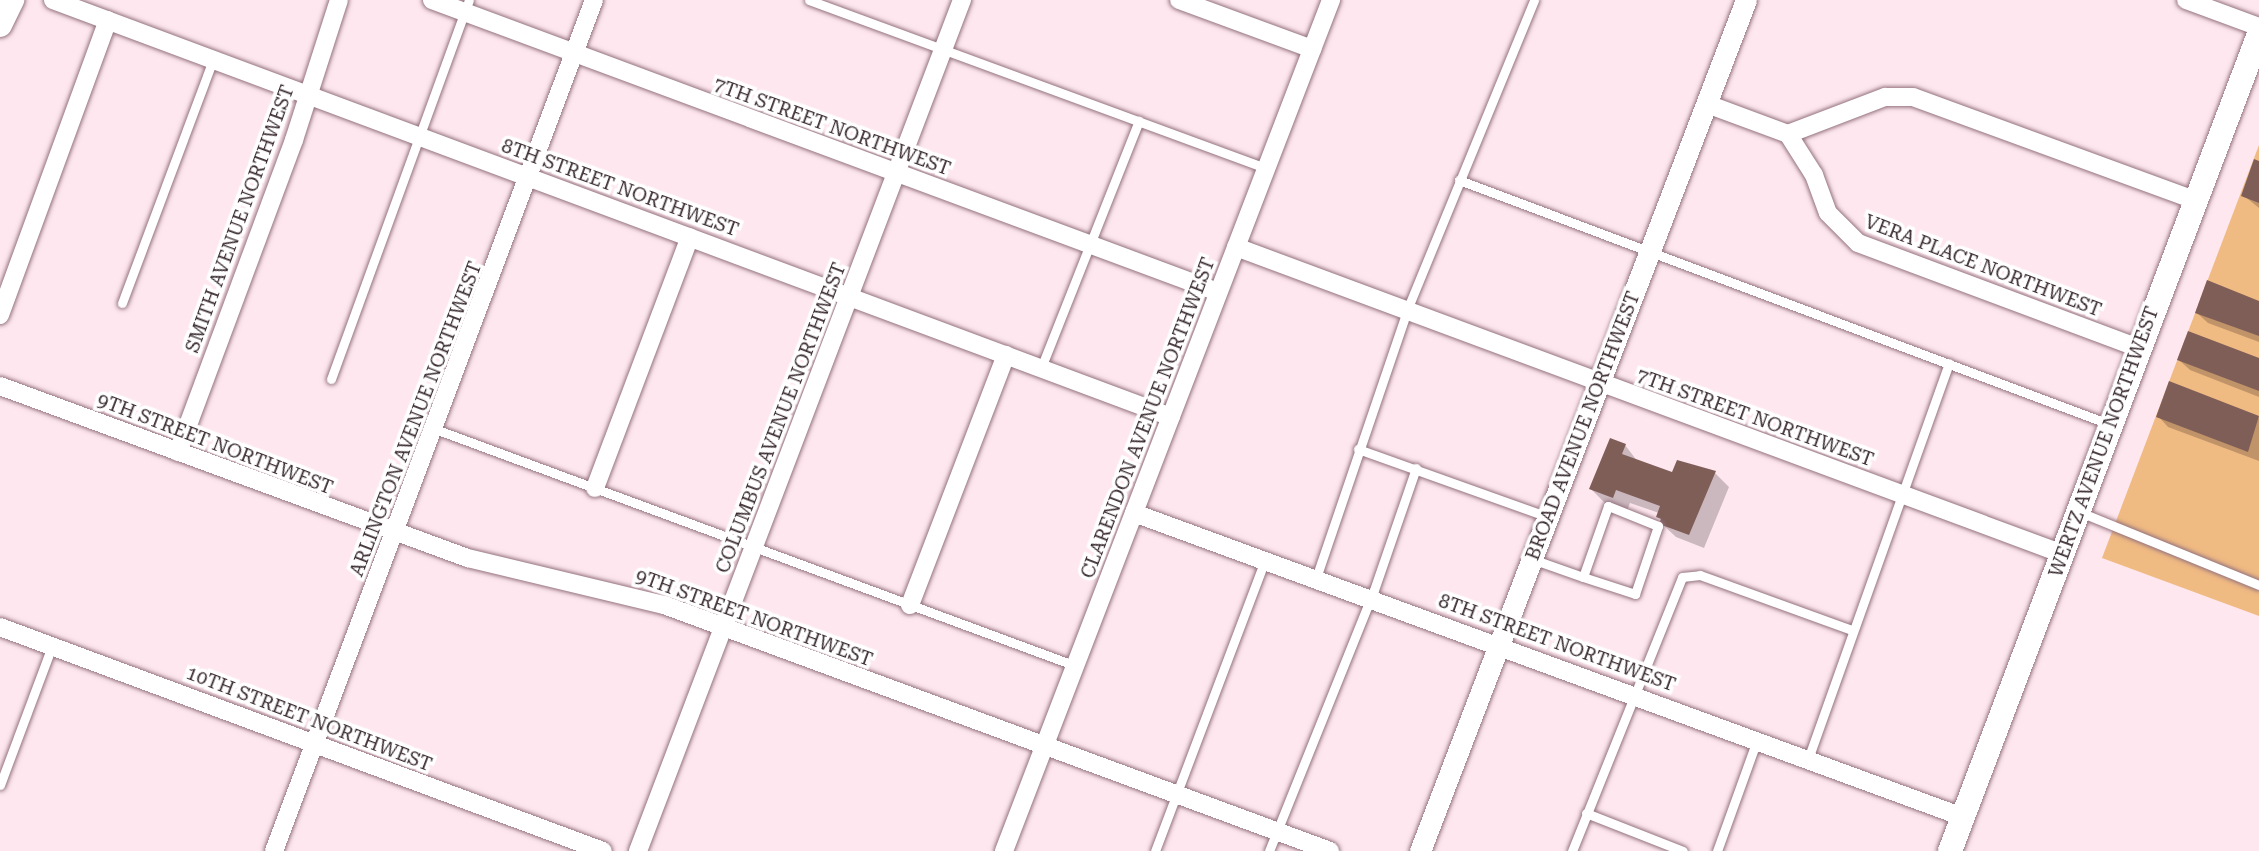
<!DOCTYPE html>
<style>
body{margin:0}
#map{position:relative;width:2259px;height:851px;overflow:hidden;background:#fee7ef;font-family:"Roboto Serif",serif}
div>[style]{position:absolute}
.green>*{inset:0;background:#f0ba83}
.shadow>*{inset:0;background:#0003}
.building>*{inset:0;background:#7f5e58}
.roads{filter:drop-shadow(0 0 2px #93727e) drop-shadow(0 0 2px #93727e)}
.service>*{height:9px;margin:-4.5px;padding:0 4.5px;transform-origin:4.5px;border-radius:4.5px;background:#fff}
.minor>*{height:18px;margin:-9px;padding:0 9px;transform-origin:9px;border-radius:9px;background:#fff}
.tertiary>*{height:21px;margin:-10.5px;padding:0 10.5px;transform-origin:10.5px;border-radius:10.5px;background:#fff}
.secondary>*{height:24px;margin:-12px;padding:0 12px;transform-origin:12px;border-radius:12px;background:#fff}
span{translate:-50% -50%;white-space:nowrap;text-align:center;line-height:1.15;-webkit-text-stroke:7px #fff;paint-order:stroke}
.street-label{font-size:19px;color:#382a2f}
</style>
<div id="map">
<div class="green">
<div style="clip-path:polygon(2259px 145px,2259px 616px,2102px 558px)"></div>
</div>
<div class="shadow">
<div style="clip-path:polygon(2259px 163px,2259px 208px,2243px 195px)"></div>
<div style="clip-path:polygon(2259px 303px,2259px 342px,2208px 323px,2197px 313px)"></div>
<div style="clip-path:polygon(2179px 360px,2259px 360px,2259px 397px,2190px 370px)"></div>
<div style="clip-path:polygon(2170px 383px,2259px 418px,2259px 461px,2168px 427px,2158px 416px)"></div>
<div style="clip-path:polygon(1625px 445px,1638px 462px,1674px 474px,1715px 473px,1729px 487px,1704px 548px,1676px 537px,1661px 523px,1659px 513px,1630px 503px,1627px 511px,1605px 503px,1591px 489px)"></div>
</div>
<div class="building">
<div style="clip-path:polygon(2254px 159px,2259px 161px,2259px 203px,2241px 196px)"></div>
<div style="clip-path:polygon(2207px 280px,2259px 301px,2259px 336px,2195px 313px)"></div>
<div style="clip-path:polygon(2188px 331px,2259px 358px,2259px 391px,2177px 360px)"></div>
<div style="clip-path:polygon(2169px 381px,2259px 416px,2248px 452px,2156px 417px)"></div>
<div style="clip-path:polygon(1610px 438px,1626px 444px,1622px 454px,1672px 472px,1677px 460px,1716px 471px,1689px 535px,1659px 524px,1661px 519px,1656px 517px,1660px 506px,1616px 490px,1613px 498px,1589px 489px)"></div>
</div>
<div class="roads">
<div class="service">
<div style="left:809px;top:0;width:487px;rotate:20.2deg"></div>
<div style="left:1459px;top:180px;width:694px;rotate:20.58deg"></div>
<div style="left:122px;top:303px;width:260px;rotate:-69.5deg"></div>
<div style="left:1041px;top:368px;width:266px;rotate:-68.4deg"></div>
<div style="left:331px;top:379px;width:403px;rotate:-70deg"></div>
<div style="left:435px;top:429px;width:683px;rotate:20.29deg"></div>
<div style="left:1358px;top:449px;width:202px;rotate:19.7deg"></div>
<div style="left:2080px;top:512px;width:193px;rotate:22.2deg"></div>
<div style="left:1532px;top:559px;width:54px;rotate:19.4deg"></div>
<div style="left:1583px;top:577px;width:55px;rotate:18.1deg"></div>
<div style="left:1635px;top:594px;width:72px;rotate:-71.3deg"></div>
<div style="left:1658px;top:526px;width:54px;rotate:-158.2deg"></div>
<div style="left:1608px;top:506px;width:75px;rotate:109.4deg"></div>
<div style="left:1316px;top:578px;width:283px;rotate:-71.2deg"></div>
<div style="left:1407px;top:310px;width:335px;rotate:-67.7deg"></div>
<div style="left:1808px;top:759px;width:420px;rotate:-70.4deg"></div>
<div style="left:0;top:785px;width:148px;rotate:-69.5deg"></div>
<div style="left:1586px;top:813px;width:104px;rotate:21.4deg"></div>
<div style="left:1155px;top:851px;width:311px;rotate:-69.3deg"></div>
<div style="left:1269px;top:851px;width:281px;rotate:-68.1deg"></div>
<div style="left:1374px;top:590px;width:129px;rotate:-71deg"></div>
<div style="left:1572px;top:851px;width:295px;rotate:-68.1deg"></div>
<div style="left:1682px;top:577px;width:18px;rotate:-6deg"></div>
<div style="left:1700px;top:575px;width:162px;rotate:19.9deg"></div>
<div style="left:1717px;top:851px;width:118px;rotate:-70.2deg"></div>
</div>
<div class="minor">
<div style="left:53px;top:0;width:1193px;rotate:20.45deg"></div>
<div style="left:432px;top:0;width:838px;rotate:20.38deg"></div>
<div style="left:1179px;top:0;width:142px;rotate:20.2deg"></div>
<div style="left:2186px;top:0;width:78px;rotate:20.3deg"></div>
<div style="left:1707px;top:104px;width:86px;rotate:20.3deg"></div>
<div style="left:1788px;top:134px;width:49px;rotate:57.6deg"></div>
<div style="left:1814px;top:175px;width:40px;rotate:69.8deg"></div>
<div style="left:1828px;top:213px;width:42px;rotate:45deg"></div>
<div style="left:1858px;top:243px;width:300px;rotate:20.5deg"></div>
<div style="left:1788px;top:134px;width:104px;rotate:-20.9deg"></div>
<div style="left:1885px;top:97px;width:28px"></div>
<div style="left:1913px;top:97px;width:300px;rotate:20.1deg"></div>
<div style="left:1236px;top:247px;width:882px;rotate:20.37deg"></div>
<div style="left:0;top:315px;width:314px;rotate:-69.9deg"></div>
<div style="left:0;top:386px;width:499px;rotate:20.2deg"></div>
<div style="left:468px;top:558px;width:202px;rotate:13.5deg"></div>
<div style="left:664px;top:605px;width:710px;rotate:20.27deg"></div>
<div style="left:178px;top:452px;width:333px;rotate:-69.6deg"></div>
<div style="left:294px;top:140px;width:147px;rotate:-72.2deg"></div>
<div style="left:595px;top:488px;width:268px;rotate:-69.3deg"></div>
<div style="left:1134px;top:513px;width:883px;rotate:20.14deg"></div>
<div style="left:910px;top:605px;width:268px;rotate:-69deg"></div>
<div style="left:0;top:627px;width:643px;rotate:20.38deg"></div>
<div style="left:274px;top:851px;width:909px;rotate:-69.39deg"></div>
<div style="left:638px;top:851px;width:911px;rotate:-69.16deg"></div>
<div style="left:1004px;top:851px;width:912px;rotate:-68.98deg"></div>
</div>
<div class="tertiary">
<div style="left:1420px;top:851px;width:911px;rotate:-69.04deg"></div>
</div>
<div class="secondary">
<div style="left:0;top:25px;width:28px;rotate:-64deg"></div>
<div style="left:1950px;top:851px;width:873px;rotate:-69.28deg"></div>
</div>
</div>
<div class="street-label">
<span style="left:832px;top:127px;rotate:20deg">7TH STREET NORTHWEST</span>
<span style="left:620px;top:188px;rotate:20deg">8TH STREET NORTHWEST</span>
<span style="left:240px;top:219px;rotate:-70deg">SMITH AVENUE NORTHWEST</span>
<span style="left:1983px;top:266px;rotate:21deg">VERA PLACE NORTHWEST</span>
<span style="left:781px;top:418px;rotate:-69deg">COLUMBUS AVENUE NORTHWEST</span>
<span style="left:1148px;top:418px;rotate:-69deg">CLARENDON AVENUE NORTHWEST</span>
<span style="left:1755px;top:418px;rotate:20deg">7TH STREET NORTHWEST</span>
<span style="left:416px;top:419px;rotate:-69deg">ARLINGTON AVENUE NORTHWEST</span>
<span style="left:1583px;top:426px;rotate:-69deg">BROAD AVENUE NORTHWEST</span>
<span style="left:2104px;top:442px;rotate:-70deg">WERTZ AVENUE NORTHWEST</span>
<span style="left:215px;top:444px;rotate:21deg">9TH STREET NORTHWEST</span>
<span style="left:754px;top:618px;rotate:20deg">9TH STREET NORTHWEST</span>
<span style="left:1557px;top:643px;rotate:20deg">8TH STREET NORTHWEST</span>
<span style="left:309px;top:719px;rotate:21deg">10TH STREET NORTHWEST</span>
</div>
</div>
